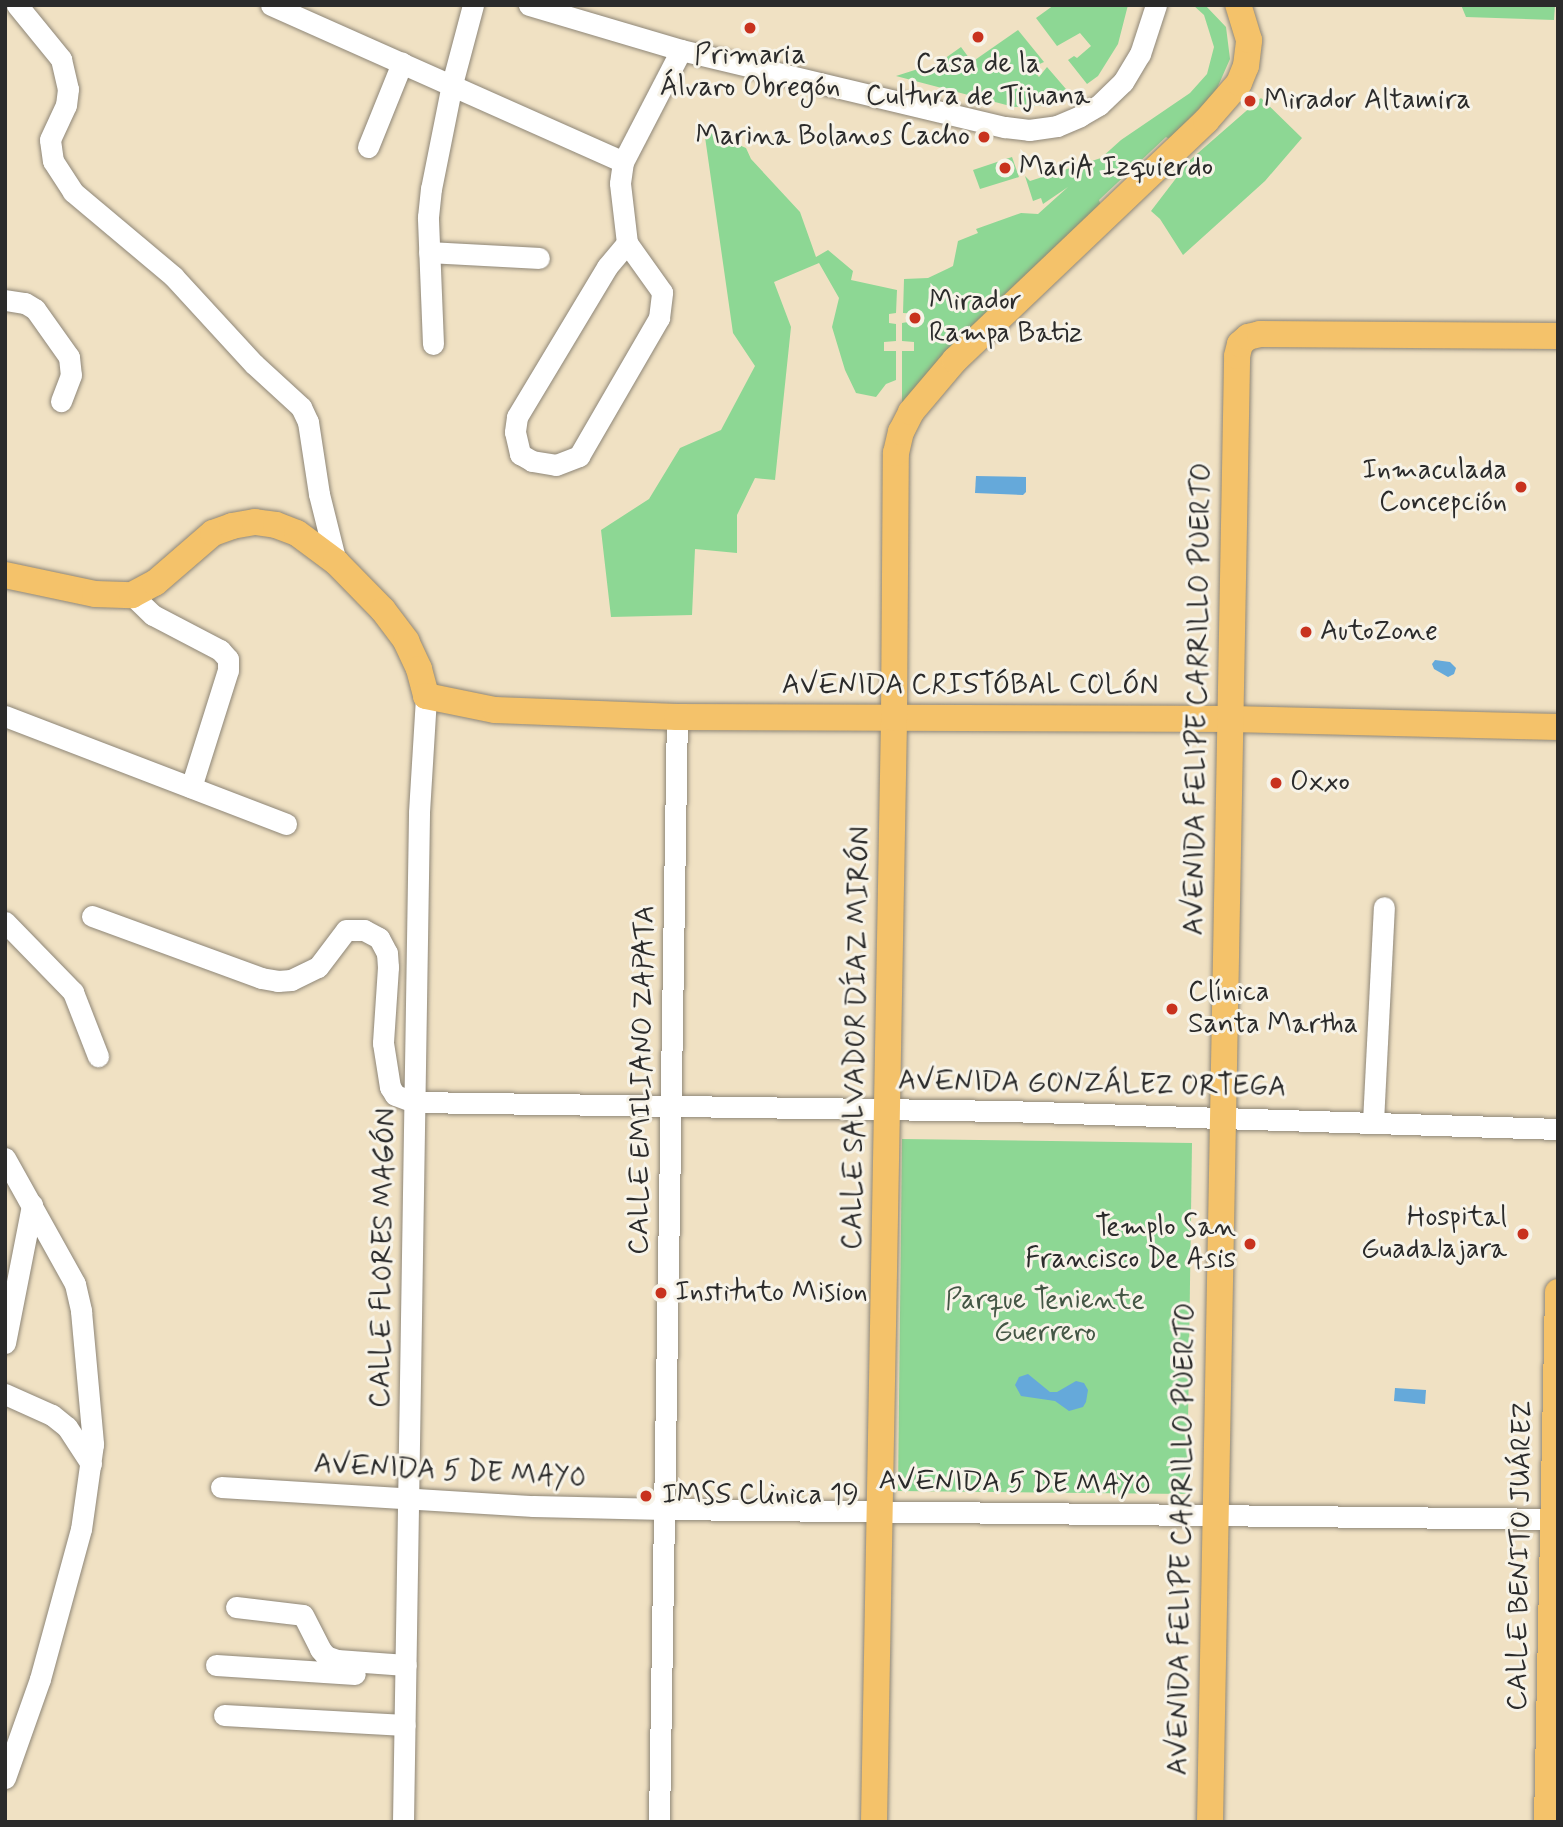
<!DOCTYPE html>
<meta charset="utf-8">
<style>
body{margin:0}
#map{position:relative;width:1563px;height:1827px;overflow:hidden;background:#f0e1c3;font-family:Mynerve,sans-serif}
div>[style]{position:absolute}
.green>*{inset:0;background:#8dd794}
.water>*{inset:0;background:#65a9da}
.roads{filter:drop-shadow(0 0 2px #8e8677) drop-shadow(0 0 2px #8e8677)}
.minor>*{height:21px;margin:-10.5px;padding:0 10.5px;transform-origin:10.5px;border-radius:10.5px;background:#fff}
.major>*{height:26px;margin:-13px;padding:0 13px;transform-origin:13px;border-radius:13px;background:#f4c26a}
.dots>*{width:19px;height:19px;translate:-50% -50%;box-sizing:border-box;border:4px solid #f7f3e8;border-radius:50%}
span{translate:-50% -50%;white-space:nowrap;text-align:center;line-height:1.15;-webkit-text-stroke:6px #f7f3e8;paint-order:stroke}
.poi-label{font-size:28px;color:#2b2b2b}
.left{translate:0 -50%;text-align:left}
.right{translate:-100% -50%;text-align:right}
.street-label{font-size:28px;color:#2b2b2b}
.park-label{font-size:28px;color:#445645}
.frame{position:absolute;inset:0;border:7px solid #2b2b2b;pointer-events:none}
</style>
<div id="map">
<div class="green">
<div style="clip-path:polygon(1054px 5px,1128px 5px,1118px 44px,1098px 76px,1087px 84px,1068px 60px,1074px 56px,1077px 58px,1091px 46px,1080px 33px,1057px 46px,1036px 18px)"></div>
<div style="clip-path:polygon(1193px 5px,1205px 5px,1226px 27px,1230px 59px,1215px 93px,1169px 139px,1166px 137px,1099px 200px,1101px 206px,902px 403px,902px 351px,914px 351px,914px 342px,902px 341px,902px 323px,920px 320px,920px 314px,903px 313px,904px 279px,928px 278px,947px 269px,953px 266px,958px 241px,978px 233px,976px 229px,1021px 213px,1038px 214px,1068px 187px,1043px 204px,1041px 198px,1033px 201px,1025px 176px,1030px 181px,1101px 158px,1121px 140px,1190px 93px,1207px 74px,1214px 47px,1204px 15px)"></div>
<div style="clip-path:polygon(1461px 5px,1555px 5px,1554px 20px,1466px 17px)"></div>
<div style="clip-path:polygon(1018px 30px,1044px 62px,1031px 68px,1039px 77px,1047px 67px,1072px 96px,1050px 105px,1014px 107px,896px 76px,918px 69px,927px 71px,961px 47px,972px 62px)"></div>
<div style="clip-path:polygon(1261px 98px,1302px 138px,1265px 181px,1183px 255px,1160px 219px,1151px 211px,1190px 160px)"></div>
<div style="clip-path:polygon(704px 130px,746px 148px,751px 159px,800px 212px,816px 257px,828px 250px,853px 271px,851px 280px,897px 290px,896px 313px,889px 314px,889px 323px,896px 324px,896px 341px,884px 342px,884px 351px,896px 351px,896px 380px,886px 384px,876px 397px,856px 393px,845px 370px,832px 327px,839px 298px,819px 263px,774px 282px,791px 327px,775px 480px,755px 478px,737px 515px,737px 553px,695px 549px,692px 615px,611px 617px,601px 530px,649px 499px,680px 448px,721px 430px,755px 366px,733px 333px)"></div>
<div style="clip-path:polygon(1012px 157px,1019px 177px,980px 189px,973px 170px)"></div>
<div style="clip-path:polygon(902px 1139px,1192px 1143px,1187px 1494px,898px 1491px)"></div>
</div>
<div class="water">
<div style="clip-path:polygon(976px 476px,1026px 477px,1026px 492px,1023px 495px,975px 493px)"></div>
<div style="clip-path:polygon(1435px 660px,1450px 662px,1456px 668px,1454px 674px,1448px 677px,1434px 669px,1432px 664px)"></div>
<div style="clip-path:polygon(1028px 1374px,1050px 1392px,1057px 1392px,1076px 1381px,1084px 1383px,1088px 1390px,1086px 1402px,1083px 1407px,1069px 1411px,1055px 1401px,1021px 1396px,1015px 1385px,1019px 1377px)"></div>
<div style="clip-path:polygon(1395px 1388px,1426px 1390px,1425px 1404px,1394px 1401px)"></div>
</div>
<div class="roads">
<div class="minor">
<div style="left:17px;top:5px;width:70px;rotate:50.8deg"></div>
<div style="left:61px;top:59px;width:31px;rotate:77deg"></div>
<div style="left:68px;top:89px;width:16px;rotate:97deg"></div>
<div style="left:66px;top:105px;width:38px;rotate:115deg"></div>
<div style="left:50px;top:140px;width:21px;rotate:82deg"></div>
<div style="left:53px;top:161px;width:37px;rotate:57deg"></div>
<div style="left:73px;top:192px;width:131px;rotate:40deg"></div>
<div style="left:173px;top:276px;width:120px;rotate:47.4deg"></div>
<div style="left:254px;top:364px;width:64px;rotate:42.5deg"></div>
<div style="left:301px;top:407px;width:17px;rotate:65deg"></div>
<div style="left:308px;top:422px;width:73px;rotate:81.3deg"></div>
<div style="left:319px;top:494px;width:70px;rotate:76deg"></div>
<div style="left:271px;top:5px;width:385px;rotate:24deg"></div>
<div style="left:529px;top:5px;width:159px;rotate:16.5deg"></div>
<div style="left:681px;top:50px;width:333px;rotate:13.4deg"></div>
<div style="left:1005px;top:127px;width:24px;rotate:7deg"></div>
<div style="left:1029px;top:130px;width:28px;rotate:-8deg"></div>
<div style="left:1057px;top:126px;width:25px;rotate:-23deg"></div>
<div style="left:1080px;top:116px;width:22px;rotate:-30deg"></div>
<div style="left:1099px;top:105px;width:33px;rotate:-44deg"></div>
<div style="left:1123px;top:82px;width:33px;rotate:-59deg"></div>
<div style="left:1140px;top:54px;width:52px;rotate:-71.9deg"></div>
<div style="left:368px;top:147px;width:91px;rotate:-68deg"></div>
<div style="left:627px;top:243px;width:31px;rotate:130deg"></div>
<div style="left:607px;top:267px;width:175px;rotate:121deg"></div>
<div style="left:517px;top:417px;width:15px;rotate:98deg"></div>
<div style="left:515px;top:432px;width:23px;rotate:77deg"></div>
<div style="left:520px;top:454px;width:14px;rotate:30deg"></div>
<div style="left:532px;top:461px;width:24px;rotate:9deg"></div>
<div style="left:556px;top:465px;width:25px;rotate:-21deg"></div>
<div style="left:579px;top:456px;width:160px;rotate:-59.9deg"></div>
<div style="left:659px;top:318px;width:26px;rotate:-83deg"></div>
<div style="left:662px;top:292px;width:60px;rotate:-125.5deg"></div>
<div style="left:627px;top:243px;width:60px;rotate:-96.7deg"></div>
<div style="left:620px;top:183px;width:21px;rotate:-82deg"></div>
<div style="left:623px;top:162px;width:126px;rotate:-62.6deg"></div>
<div style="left:429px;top:252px;width:110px;rotate:3.1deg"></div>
<div style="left:5px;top:300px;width:20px;rotate:9deg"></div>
<div style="left:25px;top:303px;width:12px;rotate:31deg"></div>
<div style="left:35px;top:309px;width:59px;rotate:54.7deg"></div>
<div style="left:69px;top:357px;width:18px;rotate:84deg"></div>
<div style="left:71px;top:375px;width:28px;rotate:111deg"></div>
<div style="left:433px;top:344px;width:127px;rotate:-92.3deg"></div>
<div style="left:428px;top:217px;width:28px;rotate:-84deg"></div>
<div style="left:431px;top:189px;width:107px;rotate:-78.7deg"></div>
<div style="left:452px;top:84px;width:82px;rotate:-75.1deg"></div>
<div style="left:132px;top:595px;width:29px;rotate:44deg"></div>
<div style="left:153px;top:615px;width:76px;rotate:27.6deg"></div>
<div style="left:220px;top:650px;width:12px;rotate:48deg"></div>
<div style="left:228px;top:659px;width:11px;rotate:90deg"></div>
<div style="left:228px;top:670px;width:123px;rotate:107.5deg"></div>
<div style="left:5px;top:716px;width:301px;rotate:21deg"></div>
<div style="left:92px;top:916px;width:180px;rotate:20.1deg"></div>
<div style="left:261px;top:978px;width:17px;rotate:10deg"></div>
<div style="left:278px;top:981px;width:13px;rotate:-4deg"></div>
<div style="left:291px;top:980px;width:30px;rotate:-26deg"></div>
<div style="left:318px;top:967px;width:46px;rotate:-52.9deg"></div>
<div style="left:346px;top:930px;width:18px"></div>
<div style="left:364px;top:930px;width:17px;rotate:28deg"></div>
<div style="left:379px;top:938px;width:17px;rotate:62deg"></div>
<div style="left:387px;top:953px;width:14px;rotate:86deg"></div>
<div style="left:388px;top:967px;width:76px;rotate:93.8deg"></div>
<div style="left:383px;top:1043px;width:45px;rotate:81deg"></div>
<div style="left:390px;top:1087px;width:9px;rotate:58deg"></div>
<div style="left:395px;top:1095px;width:20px;rotate:20deg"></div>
<div style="left:414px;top:1102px;width:593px;rotate:0.87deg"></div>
<div style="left:1007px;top:1111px;width:551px;rotate:1.87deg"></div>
<div style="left:5px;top:922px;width:98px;rotate:45.8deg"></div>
<div style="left:73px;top:992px;width:69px;rotate:68.7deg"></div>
<div style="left:1373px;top:1122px;width:215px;rotate:-87.1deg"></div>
<div style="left:5px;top:1158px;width:144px;rotate:60.9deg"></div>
<div style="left:75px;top:1284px;width:28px;rotate:77deg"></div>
<div style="left:81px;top:1311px;width:134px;rotate:84.8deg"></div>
<div style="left:93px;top:1444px;width:86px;rotate:98deg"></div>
<div style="left:81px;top:1529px;width:156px;rotate:105.3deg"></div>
<div style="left:40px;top:1679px;width:105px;rotate:109.5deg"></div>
<div style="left:5px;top:1343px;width:141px;rotate:-78.9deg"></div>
<div style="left:5px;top:1394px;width:51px;rotate:24.1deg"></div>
<div style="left:52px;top:1415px;width:19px;rotate:39deg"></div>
<div style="left:67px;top:1427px;width:44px;rotate:57deg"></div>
<div style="left:221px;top:1487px;width:313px;rotate:3.5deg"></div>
<div style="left:533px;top:1506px;width:132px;rotate:1.3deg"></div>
<div style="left:665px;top:1509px;width:893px;rotate:0.64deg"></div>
<div style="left:236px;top:1607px;width:67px;rotate:6.8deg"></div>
<div style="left:303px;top:1615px;width:38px;rotate:63deg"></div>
<div style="left:320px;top:1649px;width:9px;rotate:49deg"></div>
<div style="left:326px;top:1656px;width:12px;rotate:20deg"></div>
<div style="left:337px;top:1660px;width:69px;rotate:4.1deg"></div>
<div style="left:216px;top:1665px;width:139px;rotate:3.7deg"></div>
<div style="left:224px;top:1715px;width:181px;rotate:3.2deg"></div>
<div style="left:403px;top:1822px;width:1010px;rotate:-89.09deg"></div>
<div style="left:419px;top:812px;width:116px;rotate:-86.5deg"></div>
<div style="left:659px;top:1822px;width:1105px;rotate:-89.07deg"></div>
</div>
<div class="major">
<div style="left:5px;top:575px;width:92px;rotate:11.9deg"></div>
<div style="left:95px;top:594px;width:37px;rotate:2deg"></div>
<div style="left:132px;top:595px;width:26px;rotate:-28deg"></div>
<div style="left:155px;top:583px;width:77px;rotate:-40.8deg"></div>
<div style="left:213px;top:533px;width:20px;rotate:-20deg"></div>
<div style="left:232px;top:526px;width:23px;rotate:-10deg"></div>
<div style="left:255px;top:522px;width:21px;rotate:8deg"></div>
<div style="left:276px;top:525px;width:22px;rotate:21deg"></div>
<div style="left:297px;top:533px;width:49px;rotate:36.6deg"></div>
<div style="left:336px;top:562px;width:67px;rotate:45.6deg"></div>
<div style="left:383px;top:610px;width:39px;rotate:53deg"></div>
<div style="left:406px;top:641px;width:31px;rotate:65deg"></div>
<div style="left:419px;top:669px;width:28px;rotate:75deg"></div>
<div style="left:426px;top:696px;width:70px;rotate:11.5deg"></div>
<div style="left:495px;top:710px;width:182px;rotate:2.2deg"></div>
<div style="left:677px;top:717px;width:554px;rotate:0.21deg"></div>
<div style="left:1231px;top:719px;width:327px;rotate:1.4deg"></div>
<div style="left:874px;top:1822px;width:1104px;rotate:-88.96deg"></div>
<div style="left:894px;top:718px;width:265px;rotate:-89.6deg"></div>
<div style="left:896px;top:453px;width:22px;rotate:-77deg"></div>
<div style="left:901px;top:432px;width:22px;rotate:-63deg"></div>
<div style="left:911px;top:412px;width:68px;rotate:-49.8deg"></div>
<div style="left:955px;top:360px;width:347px;rotate:-43.6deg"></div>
<div style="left:1206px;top:121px;width:50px;rotate:-49deg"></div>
<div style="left:1239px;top:83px;width:18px;rotate:-68deg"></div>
<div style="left:1246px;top:66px;width:26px;rotate:-83deg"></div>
<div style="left:1249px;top:40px;width:37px;rotate:-107deg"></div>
<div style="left:1210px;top:1822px;width:1466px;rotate:-88.94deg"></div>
<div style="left:1237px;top:356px;width:12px;rotate:-76deg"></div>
<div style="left:1240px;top:344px;width:11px;rotate:-41deg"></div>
<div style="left:1248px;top:337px;width:12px;rotate:-14deg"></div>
<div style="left:1260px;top:334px;width:298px;rotate:0.4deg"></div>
<div style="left:1547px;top:1822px;width:530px;rotate:-88.81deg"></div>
</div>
</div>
<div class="dots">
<div style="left:750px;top:28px;background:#c8321e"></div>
<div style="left:978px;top:37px;background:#c8321e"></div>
<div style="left:1250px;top:101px;background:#c8321e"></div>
<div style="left:984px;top:137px;background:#c8321e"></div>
<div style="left:1005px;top:168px;background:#c8321e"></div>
<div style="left:915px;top:318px;background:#c8321e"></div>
<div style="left:1521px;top:487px;background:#c8321e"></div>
<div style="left:1306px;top:632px;background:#c8321e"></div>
<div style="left:1276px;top:783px;background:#c8321e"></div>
<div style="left:1172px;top:1009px;background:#c8321e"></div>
<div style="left:1523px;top:1234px;background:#c8321e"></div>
<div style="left:1250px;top:1244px;background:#c8321e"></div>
<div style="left:661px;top:1293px;background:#c8321e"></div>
<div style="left:646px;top:1496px;background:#c8321e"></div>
</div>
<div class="poi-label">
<span style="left:750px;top:72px">Primaria<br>Álvaro Obregón</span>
<span style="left:978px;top:81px">Casa de la<br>Cultura de Tijuana</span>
<span class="left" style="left:1264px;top:101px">Mirador Altamira</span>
<span class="right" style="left:970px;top:137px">Marina Bolanos Cacho</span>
<span class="left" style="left:1019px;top:168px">MariA Izquierdo</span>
<span class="left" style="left:929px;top:318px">Mirador<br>Rampa Batiz</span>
<span class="right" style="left:1507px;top:487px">Inmaculada<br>Concepción</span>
<span class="left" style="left:1320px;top:632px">AutoZone</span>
<span class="left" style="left:1290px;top:783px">Oxxo</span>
<span class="left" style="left:1188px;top:1009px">Clínica<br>Santa Martha</span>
<span class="right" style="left:1507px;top:1234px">Hospital<br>Guadalajara</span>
<span class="right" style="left:1236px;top:1244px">Templo San<br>Francisco De Asis</span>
<span class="left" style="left:675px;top:1293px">Instituto Mision</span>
<span class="left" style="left:662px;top:1496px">IMSS Clinica 19</span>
</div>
<div class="street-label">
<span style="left:970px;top:686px">AVENIDA CRISTÓBAL COLÓN</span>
<span style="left:1199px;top:699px;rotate:-89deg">AVENIDA FELIPE CARRILLO PUERTO</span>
<span style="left:857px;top:1038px;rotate:-89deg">CALLE SALVADOR DÍAZ MIRÓN</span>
<span style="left:643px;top:1080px;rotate:-89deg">CALLE EMILIANO ZAPATA</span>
<span style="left:1092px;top:1085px;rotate:1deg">AVENIDA GONZÁLEZ ORTEGA</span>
<span style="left:384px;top:1258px;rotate:-89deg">CALLE FLORES MAGÓN</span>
<span style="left:450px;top:1472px;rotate:3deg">AVENIDA 5 DE MAYO</span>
<span style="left:1015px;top:1484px;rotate:1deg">AVENIDA 5 DE MAYO</span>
<span style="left:1183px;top:1539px;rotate:-89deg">AVENIDA FELIPE CARRILLO PUERTO</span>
<span style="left:1521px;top:1556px;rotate:-89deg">CALLE BENITO JUÁREZ</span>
</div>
<div class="park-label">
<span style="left:1045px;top:1317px">Parque Teniente<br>Guerrero</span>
</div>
<div class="frame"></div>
</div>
